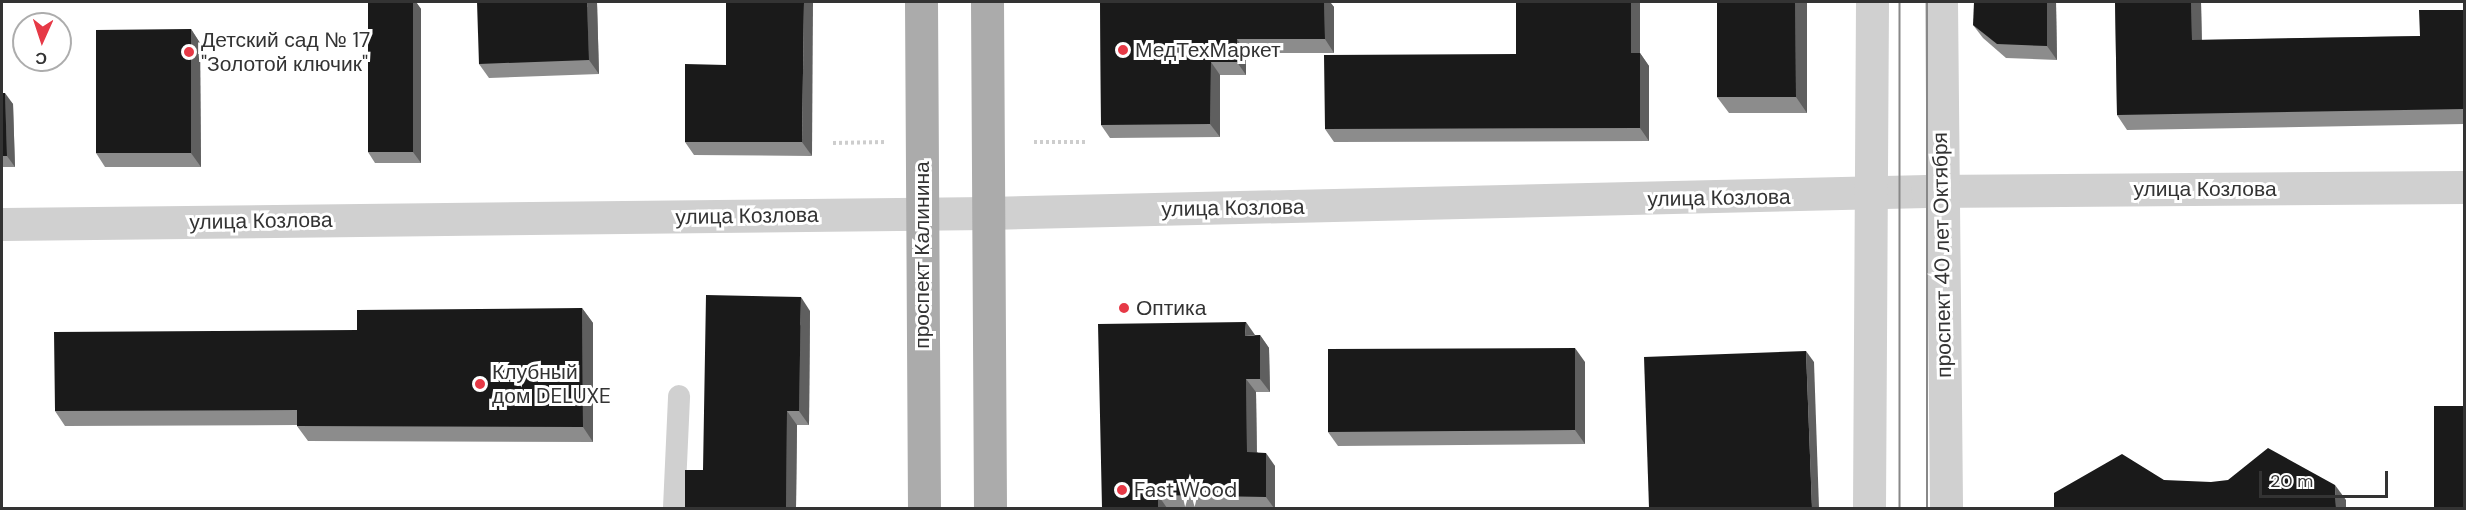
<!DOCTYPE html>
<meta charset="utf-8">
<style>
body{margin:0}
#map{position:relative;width:2466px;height:510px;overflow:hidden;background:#fff;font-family:"DM Sans",sans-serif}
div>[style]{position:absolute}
.path>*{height:4px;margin-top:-2px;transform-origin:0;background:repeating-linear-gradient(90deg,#cdcdcd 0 3px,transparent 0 6px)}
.service>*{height:22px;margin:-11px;padding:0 11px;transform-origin:11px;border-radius:11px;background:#d0d0d0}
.minor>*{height:33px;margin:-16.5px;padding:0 16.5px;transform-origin:16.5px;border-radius:16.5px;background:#d0d0d0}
.tertiary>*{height:33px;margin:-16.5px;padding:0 16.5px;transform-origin:16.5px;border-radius:16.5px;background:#d0d0d0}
.primary>*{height:33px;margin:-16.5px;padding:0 16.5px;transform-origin:16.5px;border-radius:16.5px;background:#ababab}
.tram>*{height:1.5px;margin:-0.75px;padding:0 0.75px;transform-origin:0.75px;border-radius:0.75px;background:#888}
.wall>*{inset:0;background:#8c8c8c}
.shaded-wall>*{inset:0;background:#5f5f5f}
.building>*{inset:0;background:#1a1a1a}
.dots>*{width:16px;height:16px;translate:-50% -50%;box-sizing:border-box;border:3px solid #fff;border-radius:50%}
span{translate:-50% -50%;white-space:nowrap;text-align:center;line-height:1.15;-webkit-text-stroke:6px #fff;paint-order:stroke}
.poi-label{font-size:21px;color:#333}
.left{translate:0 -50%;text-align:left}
.street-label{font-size:21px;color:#333}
.frame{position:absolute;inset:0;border:3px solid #333;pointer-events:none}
.north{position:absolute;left:12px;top:12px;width:60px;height:60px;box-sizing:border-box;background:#fff;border:2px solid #adadad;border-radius:50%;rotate:183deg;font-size:16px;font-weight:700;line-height:24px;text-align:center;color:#333}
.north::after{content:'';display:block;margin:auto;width:21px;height:27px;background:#e63946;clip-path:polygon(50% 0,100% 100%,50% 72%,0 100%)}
.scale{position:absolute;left:2259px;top:471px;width:129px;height:27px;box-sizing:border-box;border:3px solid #333;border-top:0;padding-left:8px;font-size:18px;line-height:21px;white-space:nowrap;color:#333;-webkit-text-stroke:4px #fff;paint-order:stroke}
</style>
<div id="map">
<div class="path">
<div style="left:1034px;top:142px;width:52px"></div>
<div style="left:833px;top:143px;width:52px;rotate:-1.1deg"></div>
</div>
<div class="service">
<div style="left:674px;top:508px;width:112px;rotate:-87.4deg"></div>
</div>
<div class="minor">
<div style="left:2px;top:224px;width:986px;rotate:-0.64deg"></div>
<div style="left:988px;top:213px;width:939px;rotate:-1.34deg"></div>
<div style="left:1927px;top:191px;width:537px;rotate:-0.43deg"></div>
</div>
<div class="tertiary">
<div style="left:1941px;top:2px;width:506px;rotate:89.43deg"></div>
<div style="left:1869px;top:508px;width:506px;rotate:-89.66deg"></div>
</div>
<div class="primary">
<div style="left:921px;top:2px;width:506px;rotate:89.66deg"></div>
<div style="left:987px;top:2px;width:506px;rotate:89.66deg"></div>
</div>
<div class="tram">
<div style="left:1900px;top:2px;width:506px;rotate:90deg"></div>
<div style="left:1927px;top:508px;width:506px;rotate:-90deg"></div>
</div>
<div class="wall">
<div style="clip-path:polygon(368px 2px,416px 2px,421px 9px,421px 163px,375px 163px,368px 152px)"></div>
<div style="clip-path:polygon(597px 2px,599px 74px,489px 78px,479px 64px)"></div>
<div style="clip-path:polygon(726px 2px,812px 156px,694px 155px,685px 142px,726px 65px)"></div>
<div style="clip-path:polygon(1100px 2px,1330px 2px,1334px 7px,1334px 53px,1246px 53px,1246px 75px,1220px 75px,1220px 137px,1110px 138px,1101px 125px)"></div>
<div style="clip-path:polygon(1516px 2px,1640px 2px,1640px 53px,1649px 66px,1649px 141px,1334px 142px,1325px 129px,1516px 54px)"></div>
<div style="clip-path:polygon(1717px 2px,1807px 2px,1807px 113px,1729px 113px,1717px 97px)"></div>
<div style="clip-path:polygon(2056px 2px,2057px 60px,2006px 58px,1983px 38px,1973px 25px)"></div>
<div style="clip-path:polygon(2115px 2px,2201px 2px,2202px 40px,2420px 36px,2464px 10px,2464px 124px,2127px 130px,2117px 115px)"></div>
<div style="clip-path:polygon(191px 29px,200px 43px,201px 167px,105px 167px,96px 153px)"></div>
<div style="clip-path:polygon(2px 93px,13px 104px,15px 167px,2px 167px)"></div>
<div style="clip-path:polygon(582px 308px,593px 323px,593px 442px,308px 441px,297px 426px,297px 425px,65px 426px,55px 411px,357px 330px)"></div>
<div style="clip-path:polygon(810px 311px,809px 425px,797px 425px,796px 508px,685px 508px,703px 470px)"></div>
<div style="clip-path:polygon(1255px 335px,1260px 335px,1269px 348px,1270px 392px,1256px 392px,1257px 452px,1275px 466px,1275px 508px,1102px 508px)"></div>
<div style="clip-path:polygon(1585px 362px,1585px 444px,1338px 446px,1328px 432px)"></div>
</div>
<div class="shaded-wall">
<div style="clip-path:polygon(413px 2px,416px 2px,421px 9px,421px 163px,413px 152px)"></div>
<div style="clip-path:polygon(587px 2px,597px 2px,599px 74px,589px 60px)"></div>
<div style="clip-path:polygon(804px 2px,813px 2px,812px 156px,802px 142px)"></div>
<div style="clip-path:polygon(1324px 2px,1330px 2px,1334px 7px,1334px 53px,1325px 39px)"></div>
<div style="clip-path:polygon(1631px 2px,1640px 2px,1640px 53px,1649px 66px,1649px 141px,1640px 128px,1631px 53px)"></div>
<div style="clip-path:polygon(1795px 2px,1807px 2px,1807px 113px,1796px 97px)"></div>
<div style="clip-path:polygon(2047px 2px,2056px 2px,2057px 60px,2047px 46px)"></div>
<div style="clip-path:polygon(2191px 2px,2201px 2px,2202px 55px,2192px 40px)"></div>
<div style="clip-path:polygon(191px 29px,200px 43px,201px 167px,191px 153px)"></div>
<div style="clip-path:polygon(1237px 39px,1246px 53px,1246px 75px,1237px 62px)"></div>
<div style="clip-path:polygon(1211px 62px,1220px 75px,1220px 137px,1210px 124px)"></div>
<div style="clip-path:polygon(5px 93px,13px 104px,15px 167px,7px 156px)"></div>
<div style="clip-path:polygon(801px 297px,810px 311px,809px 425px,799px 411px)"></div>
<div style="clip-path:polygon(582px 308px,593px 323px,593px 442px,583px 427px)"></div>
<div style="clip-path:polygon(1246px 322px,1255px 335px,1245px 336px)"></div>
<div style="clip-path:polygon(1260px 335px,1269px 348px,1270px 392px,1260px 379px)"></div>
<div style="clip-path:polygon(1575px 348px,1585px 362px,1585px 444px,1575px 430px)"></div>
<div style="clip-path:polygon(1806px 351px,1814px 362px,1819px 508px,1812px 508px)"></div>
<div style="clip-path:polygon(1246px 379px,1256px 392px,1257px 466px,1247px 452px)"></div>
<div style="clip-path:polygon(787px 411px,797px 425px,796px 508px,786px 508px)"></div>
<div style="clip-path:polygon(1266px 453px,1275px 466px,1275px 508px,1274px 508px,1266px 497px)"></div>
<div style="clip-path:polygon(2335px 485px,2346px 500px,2346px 508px,2336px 508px)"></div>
<div style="clip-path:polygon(1158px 495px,1167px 508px,1158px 508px)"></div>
</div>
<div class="building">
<div style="clip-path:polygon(368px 2px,413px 2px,413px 152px,368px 152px)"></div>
<div style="clip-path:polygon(477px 2px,587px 2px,589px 60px,479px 64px)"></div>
<div style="clip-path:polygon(726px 2px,804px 2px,802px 142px,685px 142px,685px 64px,726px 65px)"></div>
<div style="clip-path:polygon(1100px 2px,1324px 2px,1325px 39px,1237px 39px,1237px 62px,1211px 62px,1210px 124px,1101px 125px)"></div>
<div style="clip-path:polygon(1516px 2px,1631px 2px,1631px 53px,1640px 53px,1640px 128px,1325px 129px,1324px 55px,1516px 54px)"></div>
<div style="clip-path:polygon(1717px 2px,1795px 2px,1796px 97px,1717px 97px)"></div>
<div style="clip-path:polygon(1974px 2px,2047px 2px,2047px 46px,1997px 44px,1973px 25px)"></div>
<div style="clip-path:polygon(2115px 2px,2191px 2px,2192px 40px,2420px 36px,2419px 10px,2464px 10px,2464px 109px,2117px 115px)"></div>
<div style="clip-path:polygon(191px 29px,191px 153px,96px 153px,96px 30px)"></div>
<div style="clip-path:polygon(2px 93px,5px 93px,7px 156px,2px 156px)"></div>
<div style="clip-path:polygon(706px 295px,801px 297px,799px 411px,787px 411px,786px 508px,685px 508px,685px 470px,703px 470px)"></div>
<div style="clip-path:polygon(582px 308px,583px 427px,297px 426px,297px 410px,55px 411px,54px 332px,357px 330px,357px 310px)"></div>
<div style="clip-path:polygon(1246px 322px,1245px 336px,1260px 335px,1260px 379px,1246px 379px,1247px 452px,1266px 453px,1266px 497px,1158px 495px,1158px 508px,1102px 508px,1098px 324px)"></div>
<div style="clip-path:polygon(1575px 348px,1575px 430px,1328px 432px,1328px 349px)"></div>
<div style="clip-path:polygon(1806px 351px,1812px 508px,1649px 508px,1644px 357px)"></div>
<div style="clip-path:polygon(2434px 406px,2464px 406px,2464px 508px,2434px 508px)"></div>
<div style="clip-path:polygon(2268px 448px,2335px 485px,2336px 508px,2054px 508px,2054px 493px,2122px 454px,2164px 480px,2211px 482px,2228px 480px)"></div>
</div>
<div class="dots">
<div style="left:1123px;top:50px;background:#e63946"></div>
<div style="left:189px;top:52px;background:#e63946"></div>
<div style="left:1124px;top:308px;background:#e63946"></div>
<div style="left:480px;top:384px;background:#e63946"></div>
<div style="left:1122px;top:490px;background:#e63946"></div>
</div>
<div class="poi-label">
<span class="left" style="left:201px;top:52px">Детский сад № 17<br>"Золотой ключик"</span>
<span class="left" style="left:1135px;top:50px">МедТехМаркет</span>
<span class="left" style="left:1136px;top:308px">Оптика</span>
<span class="left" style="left:492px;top:384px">Клубный<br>дом DELUXE</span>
<span class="left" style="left:1134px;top:490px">Fast Wood</span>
</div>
<div class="street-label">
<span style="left:2205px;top:189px">улица Козлова</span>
<span style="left:1719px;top:198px;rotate:-1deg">улица Козлова</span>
<span style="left:1233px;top:208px;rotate:-1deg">улица Козлова</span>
<span style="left:747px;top:216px;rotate:-1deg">улица Козлова</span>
<span style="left:261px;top:221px;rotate:-1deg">улица Козлова</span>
<span style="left:922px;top:255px;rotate:-90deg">проспект Калинина</span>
<span style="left:1942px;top:255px;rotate:-91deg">проспект 40 лет Октября</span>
</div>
<div class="frame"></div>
<div class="north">С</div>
<div class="scale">20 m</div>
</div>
